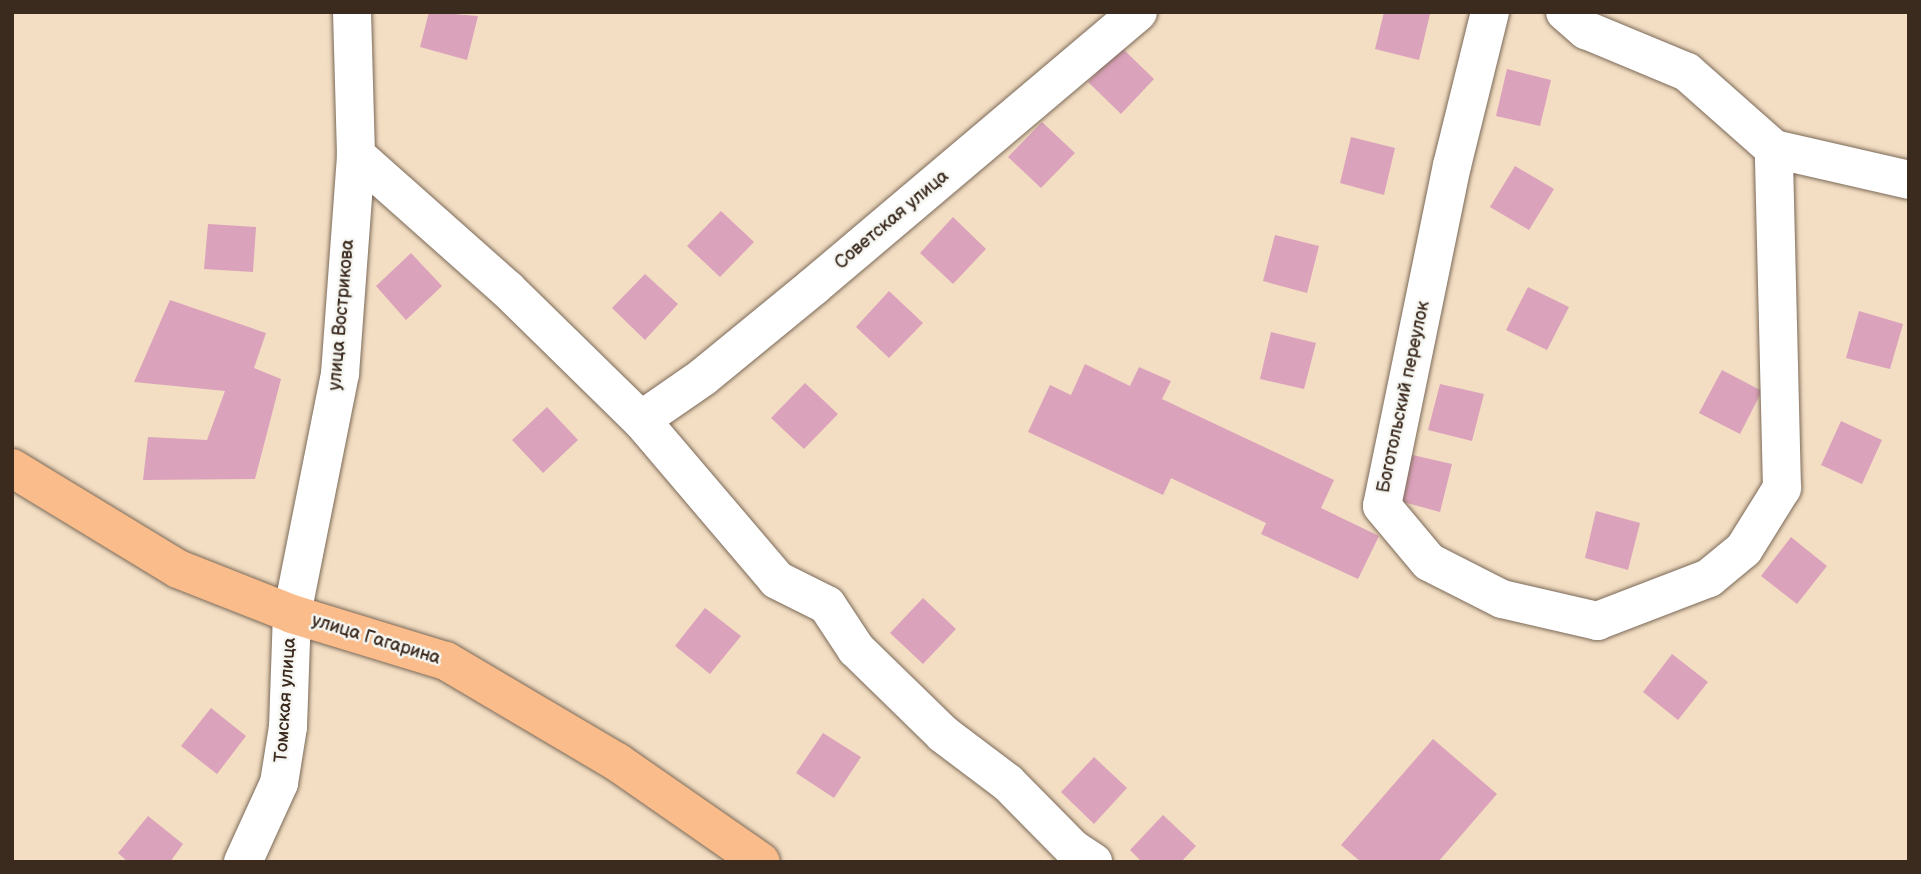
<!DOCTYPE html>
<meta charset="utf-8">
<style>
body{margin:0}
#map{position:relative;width:1921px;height:874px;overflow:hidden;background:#f3dec3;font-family:"Balsamiq Sans",sans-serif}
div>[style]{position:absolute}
.building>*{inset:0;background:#dba2bb}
.roads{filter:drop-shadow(0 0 2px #7b6958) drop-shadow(0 0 2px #7b6958)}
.minor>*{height:38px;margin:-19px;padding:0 19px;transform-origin:19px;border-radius:19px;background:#fff}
.primary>*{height:38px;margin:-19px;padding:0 19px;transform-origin:19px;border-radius:19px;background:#f9bc8a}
span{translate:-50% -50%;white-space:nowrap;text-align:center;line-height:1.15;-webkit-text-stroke:5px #f6f6f2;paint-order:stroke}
.street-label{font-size:18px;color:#3b2a1e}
.frame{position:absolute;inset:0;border:14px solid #3b2a1e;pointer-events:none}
</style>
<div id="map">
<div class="building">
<div style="clip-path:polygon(429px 12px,478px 16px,467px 60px,420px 47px)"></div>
<div style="clip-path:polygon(1384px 12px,1430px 14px,1419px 60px,1375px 49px)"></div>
<div style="clip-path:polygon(1121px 47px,1154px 79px,1121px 114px,1088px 82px)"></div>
<div style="clip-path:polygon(1507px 69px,1551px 80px,1540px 126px,1496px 116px)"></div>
<div style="clip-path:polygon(1042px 122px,1075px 153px,1041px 188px,1008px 157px)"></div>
<div style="clip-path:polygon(1351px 137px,1395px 148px,1384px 195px,1340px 183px)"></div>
<div style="clip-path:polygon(1515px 166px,1554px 189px,1529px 230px,1490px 207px)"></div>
<div style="clip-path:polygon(721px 211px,754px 242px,720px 277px,687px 246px)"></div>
<div style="clip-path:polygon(953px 217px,986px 249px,953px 284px,920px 253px)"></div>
<div style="clip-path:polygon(208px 224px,256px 227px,253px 272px,204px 269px)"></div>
<div style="clip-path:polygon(1275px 235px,1319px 246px,1307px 293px,1263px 281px)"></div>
<div style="clip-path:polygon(411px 253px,442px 286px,406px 320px,376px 286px)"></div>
<div style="clip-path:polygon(645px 274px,678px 304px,645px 340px,612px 308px)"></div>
<div style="clip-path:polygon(1528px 287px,1569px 307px,1547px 350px,1506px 330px)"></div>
<div style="clip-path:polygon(889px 291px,923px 323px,889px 358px,856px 327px)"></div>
<div style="clip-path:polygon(170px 300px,266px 333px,254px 368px,281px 379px,255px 479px,143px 480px,148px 437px,207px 440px,225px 391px,134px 382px)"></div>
<div style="clip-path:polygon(1859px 311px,1903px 324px,1890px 369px,1846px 358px)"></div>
<div style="clip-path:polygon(1271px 332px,1316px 343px,1304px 389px,1260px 379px)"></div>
<div style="clip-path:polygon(1085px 364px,1130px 386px,1139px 367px,1171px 381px,1162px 399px,1334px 480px,1321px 508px,1379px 536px,1358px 579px,1261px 534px,1266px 523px,1171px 478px,1163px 495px,1028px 432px,1050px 385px,1071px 395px)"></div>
<div style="clip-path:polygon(1722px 370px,1762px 391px,1740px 434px,1699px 413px)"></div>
<div style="clip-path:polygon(805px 383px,838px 414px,804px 449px,771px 418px)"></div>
<div style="clip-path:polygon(1440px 384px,1484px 394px,1472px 441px,1428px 430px)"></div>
<div style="clip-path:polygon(547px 407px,578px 440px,543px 473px,512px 440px)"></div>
<div style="clip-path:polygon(1841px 421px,1882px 440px,1862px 484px,1821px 465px)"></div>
<div style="clip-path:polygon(1408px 454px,1452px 464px,1440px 512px,1396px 500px)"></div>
<div style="clip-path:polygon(1596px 511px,1640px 523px,1628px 570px,1585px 558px)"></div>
<div style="clip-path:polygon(1791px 537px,1827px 566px,1797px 604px,1761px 576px)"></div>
<div style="clip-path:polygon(923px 598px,956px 629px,923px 664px,890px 633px)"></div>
<div style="clip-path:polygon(705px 608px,741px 636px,710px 674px,675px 646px)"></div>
<div style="clip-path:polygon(1672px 654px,1708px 682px,1678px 720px,1643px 692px)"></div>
<div style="clip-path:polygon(211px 708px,246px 736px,217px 774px,181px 746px)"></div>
<div style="clip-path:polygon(823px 733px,861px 757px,834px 798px,796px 773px)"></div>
<div style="clip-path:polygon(1433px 739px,1497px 794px,1438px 862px,1361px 862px,1341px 845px)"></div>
<div style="clip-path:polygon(1094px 757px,1127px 788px,1094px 824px,1061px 792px)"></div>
<div style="clip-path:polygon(1163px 815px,1196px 846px,1181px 862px,1142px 862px,1130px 850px)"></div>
<div style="clip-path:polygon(148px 816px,183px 844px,170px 862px,128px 862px,118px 853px)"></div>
</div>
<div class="roads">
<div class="minor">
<div style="left:1490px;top:12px;width:158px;rotate:103.9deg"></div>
<div style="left:1452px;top:165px;width:348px;rotate:101.6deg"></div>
<div style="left:1382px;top:506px;width:73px;rotate:50deg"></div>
<div style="left:1429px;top:562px;width:82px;rotate:26.9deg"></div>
<div style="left:1502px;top:599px;width:98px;rotate:13deg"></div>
<div style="left:1597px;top:621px;width:120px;rotate:-21deg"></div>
<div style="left:1709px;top:578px;width:45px;rotate:-39.6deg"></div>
<div style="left:1744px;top:549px;width:72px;rotate:-58.1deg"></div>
<div style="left:1782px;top:488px;width:339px;rotate:-91.4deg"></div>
<div style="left:1565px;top:12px;width:28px;rotate:41deg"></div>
<div style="left:1586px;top:30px;width:109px;rotate:22.6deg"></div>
<div style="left:1687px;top:72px;width:116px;rotate:41.5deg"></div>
<div style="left:1774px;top:149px;width:139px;rotate:12.9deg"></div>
<div style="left:356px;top:155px;width:202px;rotate:41.6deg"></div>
<div style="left:507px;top:289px;width:187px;rotate:44.4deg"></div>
<div style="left:641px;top:420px;width:75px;rotate:-34.7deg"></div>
<div style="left:703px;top:377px;width:144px;rotate:-39.3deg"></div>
<div style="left:814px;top:286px;width:424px;rotate:-40.2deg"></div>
<div style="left:641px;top:420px;width:210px;rotate:49.6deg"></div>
<div style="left:777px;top:580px;width:56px;rotate:26.6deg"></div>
<div style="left:827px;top:605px;width:53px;rotate:56.6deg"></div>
<div style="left:856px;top:649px;width:122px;rotate:44.3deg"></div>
<div style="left:943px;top:734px;width:81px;rotate:37deg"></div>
<div style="left:1008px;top:783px;width:93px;rotate:45.4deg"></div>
<div style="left:1073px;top:849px;width:24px;rotate:33deg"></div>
<div style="left:243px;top:862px;width:87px;rotate:-65.5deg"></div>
<div style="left:279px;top:783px;width:57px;rotate:-80.9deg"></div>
<div style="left:288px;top:727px;width:113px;rotate:-88deg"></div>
<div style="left:292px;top:614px;width:245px;rotate:-78.7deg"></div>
<div style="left:340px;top:374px;width:220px;rotate:-85.8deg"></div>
<div style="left:356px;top:155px;width:143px;rotate:-91.6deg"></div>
</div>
<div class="primary">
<div style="left:12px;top:468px;width:194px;rotate:31.3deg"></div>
<div style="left:178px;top:569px;width:123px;rotate:21.5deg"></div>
<div style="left:292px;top:614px;width:161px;rotate:17deg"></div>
<div style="left:446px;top:661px;width:199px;rotate:30.6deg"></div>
<div style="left:617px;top:762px;width:175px;rotate:34.8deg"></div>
</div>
</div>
<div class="street-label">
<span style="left:892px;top:220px;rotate:-40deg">Советская улица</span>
<span style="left:342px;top:315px;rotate:-85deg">улица Вострикова</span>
<span style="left:1404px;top:397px;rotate:-78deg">Боготольский переулок</span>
<span style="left:376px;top:640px;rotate:17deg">улица Гагарина</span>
<span style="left:286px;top:700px;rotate:-86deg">Томская улица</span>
</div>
<div class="frame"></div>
</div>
